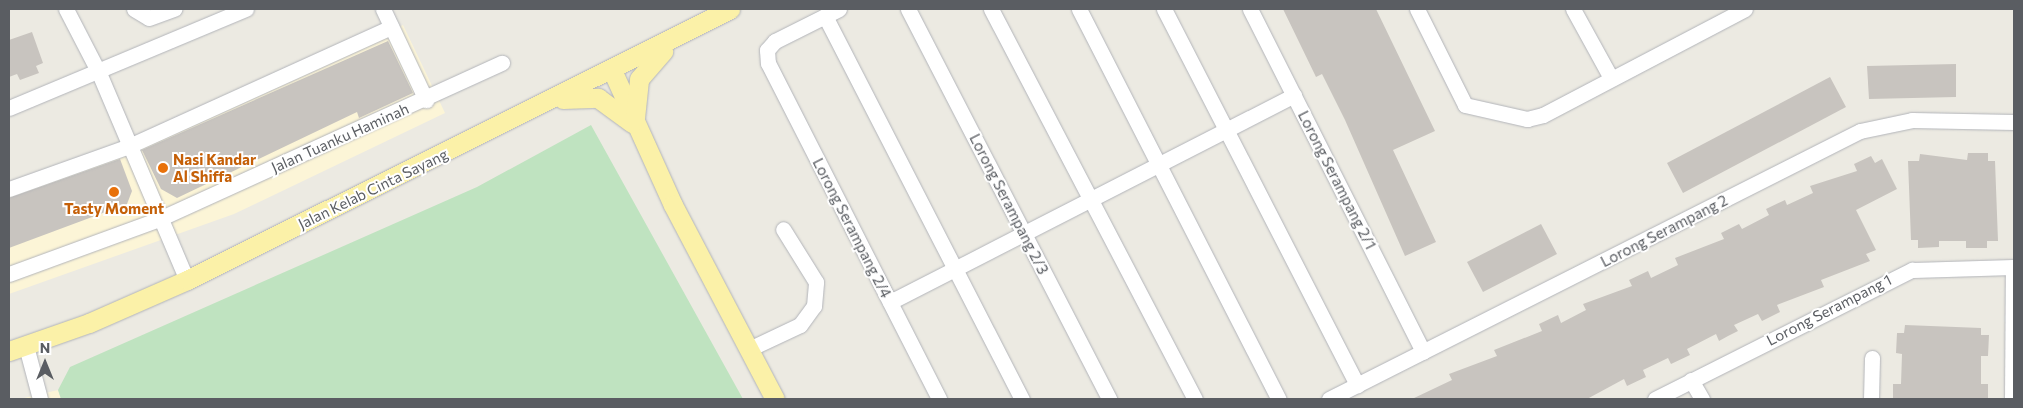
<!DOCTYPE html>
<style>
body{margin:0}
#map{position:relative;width:2023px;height:408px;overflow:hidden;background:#eceae2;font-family:Commissioner,sans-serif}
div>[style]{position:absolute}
.commercial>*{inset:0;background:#fcf5d7}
.green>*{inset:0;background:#bfe3c0}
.building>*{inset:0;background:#c8c4bf}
.roads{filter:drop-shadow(0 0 1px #b2b4b9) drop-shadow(0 0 1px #b2b4b9)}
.minor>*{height:15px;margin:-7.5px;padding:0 7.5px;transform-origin:7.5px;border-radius:7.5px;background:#fff}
.major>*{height:19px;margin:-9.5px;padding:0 9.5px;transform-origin:9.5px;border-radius:9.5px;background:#fbf1a8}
.dots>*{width:14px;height:14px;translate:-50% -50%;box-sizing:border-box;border:2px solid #fff;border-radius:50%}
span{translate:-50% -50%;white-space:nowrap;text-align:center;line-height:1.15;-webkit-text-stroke:4px #fff;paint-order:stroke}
.street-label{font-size:15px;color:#5a5d62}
.food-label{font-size:15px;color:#c56008;font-weight:700}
.left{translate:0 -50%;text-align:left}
.frame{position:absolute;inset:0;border:10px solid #5a5d62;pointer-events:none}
.north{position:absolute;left:20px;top:338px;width:50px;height:50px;-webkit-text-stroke:4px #fff;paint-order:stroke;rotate:0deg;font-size:14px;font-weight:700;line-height:20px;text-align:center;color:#5a5d62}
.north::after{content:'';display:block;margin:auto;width:18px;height:22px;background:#5a5d62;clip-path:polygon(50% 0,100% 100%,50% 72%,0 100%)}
</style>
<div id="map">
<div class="commercial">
<div style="clip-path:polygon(403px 25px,445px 113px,234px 214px,9px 294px,9px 186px,336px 57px)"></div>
<div style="clip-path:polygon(58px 390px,61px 399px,20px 399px)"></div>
</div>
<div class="green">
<div style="clip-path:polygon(591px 125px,743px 399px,61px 399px,58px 390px,70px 367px,477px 187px)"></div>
</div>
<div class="building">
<div style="clip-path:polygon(1283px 9px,1376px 9px,1435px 131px,1393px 150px,1436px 242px,1405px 256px,1345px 120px,1322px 74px,1316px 77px)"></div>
<div style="clip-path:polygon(32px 32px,43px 63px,36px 66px,39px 73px,20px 80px,17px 74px,9px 77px,9px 40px)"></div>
<div style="clip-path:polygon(388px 41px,413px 93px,359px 118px,357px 112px,177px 198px,161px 189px,142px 150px)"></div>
<div style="clip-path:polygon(1956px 64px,1956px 97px,1869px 99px,1867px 66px)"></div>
<div style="clip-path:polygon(1830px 77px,1846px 107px,1683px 193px,1667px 163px)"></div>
<div style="clip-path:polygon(1968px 153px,1988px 153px,1988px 161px,1995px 161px,1998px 241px,1987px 241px,1987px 248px,1966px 248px,1966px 241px,1939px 241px,1939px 247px,1918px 248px,1918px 240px,1911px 240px,1908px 161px,1919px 161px,1920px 154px,1967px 160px)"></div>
<div style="clip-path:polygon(1871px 156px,1875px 163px,1882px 159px,1897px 189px,1856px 210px,1876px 250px,1866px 254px,1870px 261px,1821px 280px,1824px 287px,1777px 305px,1780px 312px,1762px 321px,1758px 314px,1734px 325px,1738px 331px,1728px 336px,1719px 341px,1716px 334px,1687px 349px,1690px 355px,1671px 364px,1668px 358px,1643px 370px,1646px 377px,1627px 386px,1624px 379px,1587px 399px,1412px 399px,1452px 380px,1449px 374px,1497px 356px,1494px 350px,1542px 331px,1539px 324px,1558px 315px,1561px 323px,1586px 310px,1583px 304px,1632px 286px,1629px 280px,1648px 271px,1651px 278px,1678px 265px,1675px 258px,1724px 239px,1721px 233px,1739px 224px,1742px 229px,1769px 215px,1766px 209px,1785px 200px,1787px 205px,1813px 193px,1810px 186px,1857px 171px,1854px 164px)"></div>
<div style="clip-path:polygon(120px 159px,132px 191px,127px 204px,9px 248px,9px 198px)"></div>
<div style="clip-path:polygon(1541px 224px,1557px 254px,1483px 292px,1467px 262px)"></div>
<div style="clip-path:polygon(1905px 325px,1981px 328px,1981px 335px,1989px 335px,1988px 356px,1981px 356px,1981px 384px,1988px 384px,1988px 399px,1893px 399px,1893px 384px,1901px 384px,1902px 354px,1896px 353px,1897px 333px,1904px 333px)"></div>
</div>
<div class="roads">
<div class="minor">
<div style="left:66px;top:9px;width:72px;rotate:62.7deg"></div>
<div style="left:99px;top:73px;width:225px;rotate:67deg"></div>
<div style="left:134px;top:9px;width:17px;rotate:31deg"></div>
<div style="left:149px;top:18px;width:27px;rotate:-20deg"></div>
<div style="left:383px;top:9px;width:101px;rotate:64.7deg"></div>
<div style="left:839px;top:9px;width:72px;rotate:153.4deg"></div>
<div style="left:775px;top:41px;width:12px;rotate:132deg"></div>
<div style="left:767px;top:50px;width:13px;rotate:86deg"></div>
<div style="left:768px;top:63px;width:377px;rotate:63deg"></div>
<div style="left:908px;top:9px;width:439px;rotate:62.7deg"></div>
<div style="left:991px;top:9px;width:440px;rotate:62.4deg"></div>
<div style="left:1079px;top:9px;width:438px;rotate:62.9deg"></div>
<div style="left:1164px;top:9px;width:423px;rotate:62.8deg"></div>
<div style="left:1250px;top:9px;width:384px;rotate:63.2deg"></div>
<div style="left:1417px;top:9px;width:107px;rotate:63.4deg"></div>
<div style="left:1465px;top:105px;width:64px;rotate:12.7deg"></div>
<div style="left:1527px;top:119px;width:16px;rotate:-14deg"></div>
<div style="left:1543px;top:115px;width:228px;rotate:-27.7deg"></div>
<div style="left:1573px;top:9px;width:79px;rotate:61.2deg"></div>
<div style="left:825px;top:16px;width:431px;rotate:62.8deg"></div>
<div style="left:9px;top:108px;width:257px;rotate:-22.7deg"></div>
<div style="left:9px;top:189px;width:127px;rotate:-19.7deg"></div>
<div style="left:129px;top:146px;width:288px;rotate:-24.4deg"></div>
<div style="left:9px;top:274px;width:160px;rotate:-20.1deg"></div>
<div style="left:159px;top:219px;width:377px;rotate:-24.5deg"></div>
<div style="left:890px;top:302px;width:454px;rotate:-27.1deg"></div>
<div style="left:26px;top:346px;width:55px;rotate:75.2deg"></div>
<div style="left:749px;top:349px;width:56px;rotate:-25.2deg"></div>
<div style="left:800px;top:325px;width:24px;rotate:-54deg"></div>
<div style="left:814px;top:306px;width:24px;rotate:-85deg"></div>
<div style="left:816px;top:282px;width:62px;rotate:-121.9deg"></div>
<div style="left:1691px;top:380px;width:22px;rotate:60deg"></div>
<div style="left:1329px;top:399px;width:595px;rotate:-26.78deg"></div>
<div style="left:1860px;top:131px;width:53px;rotate:-11.9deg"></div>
<div style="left:1912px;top:120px;width:102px;rotate:1.1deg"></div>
<div style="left:1655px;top:399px;width:288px;rotate:-26.7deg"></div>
<div style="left:1912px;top:270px;width:102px;rotate:-1.7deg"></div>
<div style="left:1871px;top:399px;width:41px;rotate:-88.6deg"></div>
<div style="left:2012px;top:399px;width:132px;rotate:-89.6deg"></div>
</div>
<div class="major">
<div style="left:612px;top:70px;width:148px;rotate:65.7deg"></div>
<div style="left:673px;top:205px;width:219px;rotate:62.3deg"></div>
<div style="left:563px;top:99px;width:35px;rotate:-2deg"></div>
<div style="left:598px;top:98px;width:42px;rotate:36.3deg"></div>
<div style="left:635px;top:118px;width:39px;rotate:-84deg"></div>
<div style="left:639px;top:79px;width:37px;rotate:-49deg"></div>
<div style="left:9px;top:351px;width:85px;rotate:-19.3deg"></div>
<div style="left:89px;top:323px;width:107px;rotate:-23.7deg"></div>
<div style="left:187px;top:280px;width:607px;rotate:-26.52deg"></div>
</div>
</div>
<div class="dots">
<div style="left:163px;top:168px;background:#e8710a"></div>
<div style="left:114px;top:192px;background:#e8710a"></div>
</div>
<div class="street-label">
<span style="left:340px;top:138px;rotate:-24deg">Jalan Tuanku Haminah</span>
<span style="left:1337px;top:180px;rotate:63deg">Lorong Serampang 2/1</span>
<span style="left:373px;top:189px;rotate:-26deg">Jalan Kelab Cinta Sayang</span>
<span style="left:1009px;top:204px;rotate:63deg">Lorong Serampang 2/3</span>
<span style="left:852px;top:228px;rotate:63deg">Lorong Serampang 2/4</span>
<span style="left:1664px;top:231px;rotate:-27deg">Lorong Serampang 2</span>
<span style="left:1829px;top:310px;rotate:-27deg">Lorong Serampang 1</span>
</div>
<div class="food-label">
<span class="left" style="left:173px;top:168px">Nasi Kandar<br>Al Shiffa</span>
<span style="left:114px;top:209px">Tasty Moment</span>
</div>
<div class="frame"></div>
<div class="north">N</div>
</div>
